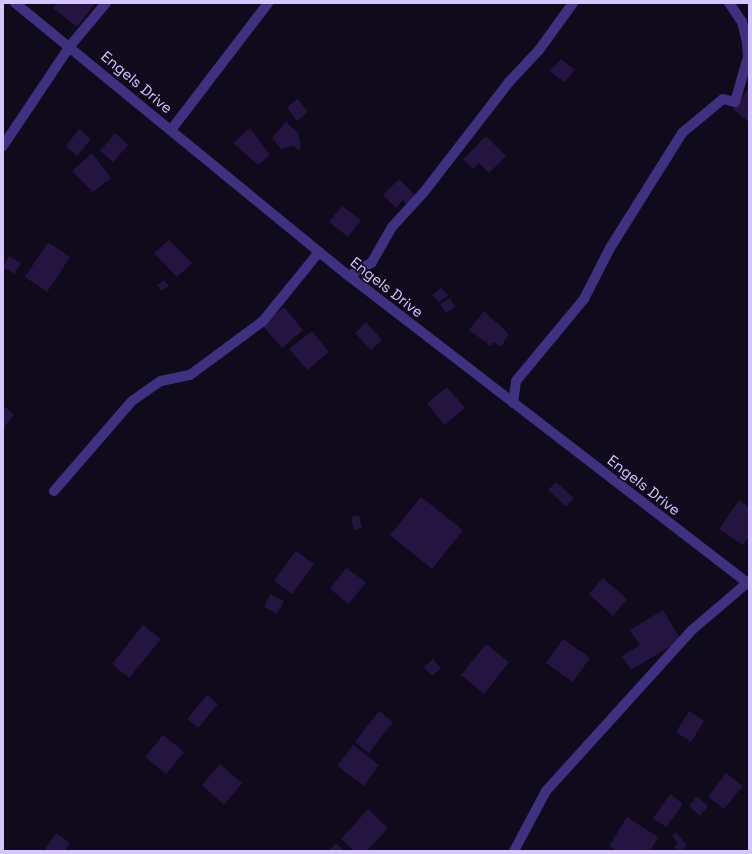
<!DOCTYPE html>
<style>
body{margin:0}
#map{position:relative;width:752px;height:854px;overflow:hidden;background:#100a1d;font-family:"Space Grotesk",sans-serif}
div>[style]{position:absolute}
.building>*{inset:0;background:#23153f}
.minor>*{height:10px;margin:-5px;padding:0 5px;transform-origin:5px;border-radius:5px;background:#3f3180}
span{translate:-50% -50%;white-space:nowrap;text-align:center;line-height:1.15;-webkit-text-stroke:3.5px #100a1d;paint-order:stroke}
.street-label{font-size:15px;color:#d5c6ff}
.frame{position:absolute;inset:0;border:4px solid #d5c6ff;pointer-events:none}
</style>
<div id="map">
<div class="building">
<div style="clip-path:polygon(57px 3px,95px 3px,77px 27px,53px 8px)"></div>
<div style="clip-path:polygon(561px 59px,575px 70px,564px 82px,550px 71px)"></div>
<div style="clip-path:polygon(749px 88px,749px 122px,733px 109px)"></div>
<div style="clip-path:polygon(298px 99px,308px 112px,297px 121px,287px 107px)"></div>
<div style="clip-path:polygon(286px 122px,298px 133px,301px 147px,299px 150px,292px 146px,281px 149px,272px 138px)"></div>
<div style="clip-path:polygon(250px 128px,270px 155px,258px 165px,233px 143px)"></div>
<div style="clip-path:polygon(79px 129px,91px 139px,77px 156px,66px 146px)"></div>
<div style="clip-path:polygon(115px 133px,128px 145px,113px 162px,100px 151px)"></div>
<div style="clip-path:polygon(486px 136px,506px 156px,489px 173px,479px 163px,473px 169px,463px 159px)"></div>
<div style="clip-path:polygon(92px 153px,111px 178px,93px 192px,72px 171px)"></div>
<div style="clip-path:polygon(399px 179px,416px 196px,408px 205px,403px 200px,396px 208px,383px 195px)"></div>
<div style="clip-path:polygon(342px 206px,361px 220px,348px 237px,329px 222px)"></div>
<div style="clip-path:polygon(169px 240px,192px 263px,177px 277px,154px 253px)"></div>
<div style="clip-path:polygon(48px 242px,70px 257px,47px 292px,25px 277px)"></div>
<div style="clip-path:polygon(9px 256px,21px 263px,14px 274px,3px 267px)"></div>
<div style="clip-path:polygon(164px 280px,169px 286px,161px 291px,157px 285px)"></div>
<div style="clip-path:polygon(441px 288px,448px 295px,439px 302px,432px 295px)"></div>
<div style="clip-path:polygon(450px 298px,455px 307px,446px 313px,440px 304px)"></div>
<div style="clip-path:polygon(284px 307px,303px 330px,282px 348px,262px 325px)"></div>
<div style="clip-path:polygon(484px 311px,509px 334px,501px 347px,494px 342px,491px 346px,469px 330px)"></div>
<div style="clip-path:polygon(366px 322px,382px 340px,371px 350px,355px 333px)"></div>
<div style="clip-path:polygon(312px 331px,329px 352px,307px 370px,289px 349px)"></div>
<div style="clip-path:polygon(447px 387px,465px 408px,444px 425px,427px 403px)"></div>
<div style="clip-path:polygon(3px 405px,14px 415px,3px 428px)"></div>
<div style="clip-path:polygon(556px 482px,574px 498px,566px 507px,548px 490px)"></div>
<div style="clip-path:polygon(421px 497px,463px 530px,432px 569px,390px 535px)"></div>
<div style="clip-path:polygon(739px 500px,749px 507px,749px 536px,743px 545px,719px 529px)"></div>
<div style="clip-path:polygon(359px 515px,362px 528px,354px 530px,351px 517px)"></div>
<div style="clip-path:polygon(296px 551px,314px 564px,292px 594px,274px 581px)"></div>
<div style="clip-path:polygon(346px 568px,366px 582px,349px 604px,330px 589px)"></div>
<div style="clip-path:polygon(603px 578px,627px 599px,613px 616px,589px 594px)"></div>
<div style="clip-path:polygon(270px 594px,284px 601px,277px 614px,264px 607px)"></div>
<div style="clip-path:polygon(663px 610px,681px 640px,631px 670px,622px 656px,640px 645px,630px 630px)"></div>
<div style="clip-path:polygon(143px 625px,161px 639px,129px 678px,112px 664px)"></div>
<div style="clip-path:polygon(563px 639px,590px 658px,573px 682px,546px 663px)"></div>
<div style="clip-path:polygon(486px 644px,509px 662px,484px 694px,461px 675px)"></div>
<div style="clip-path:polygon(433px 659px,441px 668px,432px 676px,424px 667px)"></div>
<div style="clip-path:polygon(207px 695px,218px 704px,198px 728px,187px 719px)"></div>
<div style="clip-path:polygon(379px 711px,393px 722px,369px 753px,355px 742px)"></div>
<div style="clip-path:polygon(689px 711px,704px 721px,691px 742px,676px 732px)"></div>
<div style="clip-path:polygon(163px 735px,184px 752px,166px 774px,145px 757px)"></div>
<div style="clip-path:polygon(353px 745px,379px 765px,364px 786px,337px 766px)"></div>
<div style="clip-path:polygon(220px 764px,242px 783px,224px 805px,202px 785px)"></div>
<div style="clip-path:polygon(726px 773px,743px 786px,724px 809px,708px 797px)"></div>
<div style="clip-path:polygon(670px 794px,683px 804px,666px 827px,653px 818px)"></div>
<div style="clip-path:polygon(697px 796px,708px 806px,700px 816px,689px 806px)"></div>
<div style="clip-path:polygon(368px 809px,388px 828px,367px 851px,354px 851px,341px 839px)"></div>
<div style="clip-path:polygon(627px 817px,658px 837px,650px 851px,617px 851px,609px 846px)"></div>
<div style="clip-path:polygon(676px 832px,687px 846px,680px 851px,674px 847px,678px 844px,672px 836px)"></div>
<div style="clip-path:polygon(56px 833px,70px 843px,64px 851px,44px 851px)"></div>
<div style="clip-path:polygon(336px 843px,345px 851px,329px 851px)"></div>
</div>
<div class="minor">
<div style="left:15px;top:3px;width:431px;rotate:39.3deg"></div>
<div style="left:349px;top:276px;width:505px;rotate:37.6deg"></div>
<div style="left:171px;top:130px;width:160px;rotate:-52.6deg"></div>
<div style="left:3px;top:146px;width:120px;rotate:-56.2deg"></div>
<div style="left:70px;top:46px;width:56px;rotate:-50.1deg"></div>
<div style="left:349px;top:276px;width:27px;rotate:-31deg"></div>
<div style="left:372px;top:262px;width:40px;rotate:-60.3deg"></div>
<div style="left:392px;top:227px;width:47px;rotate:-47.6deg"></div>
<div style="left:424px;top:192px;width:139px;rotate:-52.3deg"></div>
<div style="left:509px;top:82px;width:44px;rotate:-46.8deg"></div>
<div style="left:539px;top:50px;width:58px;rotate:-54.1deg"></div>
<div style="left:513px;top:403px;width:22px;rotate:-82deg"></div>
<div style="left:516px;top:381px;width:107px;rotate:-50.3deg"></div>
<div style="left:584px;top:299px;width:57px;rotate:-63deg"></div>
<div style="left:610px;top:248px;width:136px;rotate:-57.9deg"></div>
<div style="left:682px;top:133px;width:53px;rotate:-39.7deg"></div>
<div style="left:723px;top:99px;width:12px;rotate:14deg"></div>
<div style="left:735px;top:102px;width:47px;rotate:-73.9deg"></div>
<div style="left:748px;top:57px;width:15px;rotate:-94deg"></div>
<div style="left:747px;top:42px;width:21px;rotate:-104deg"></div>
<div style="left:742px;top:22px;width:23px;rotate:-124deg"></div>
<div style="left:54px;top:491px;width:119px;rotate:-49.1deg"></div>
<div style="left:132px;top:401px;width:35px;rotate:-35deg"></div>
<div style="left:161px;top:381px;width:30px;rotate:-12deg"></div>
<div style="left:190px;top:375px;width:91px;rotate:-36.5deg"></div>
<div style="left:263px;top:321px;width:89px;rotate:-50.9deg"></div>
<div style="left:514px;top:851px;width:68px;rotate:-61.9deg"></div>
<div style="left:546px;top:791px;width:217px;rotate:-47.8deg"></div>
<div style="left:692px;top:630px;width:72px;rotate:-40.5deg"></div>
</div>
<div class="street-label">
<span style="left:137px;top:82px;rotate:40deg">Engels Drive</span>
<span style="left:387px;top:287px;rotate:38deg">Engels Drive</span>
<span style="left:644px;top:485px;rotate:38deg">Engels Drive</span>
</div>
<div class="frame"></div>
</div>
